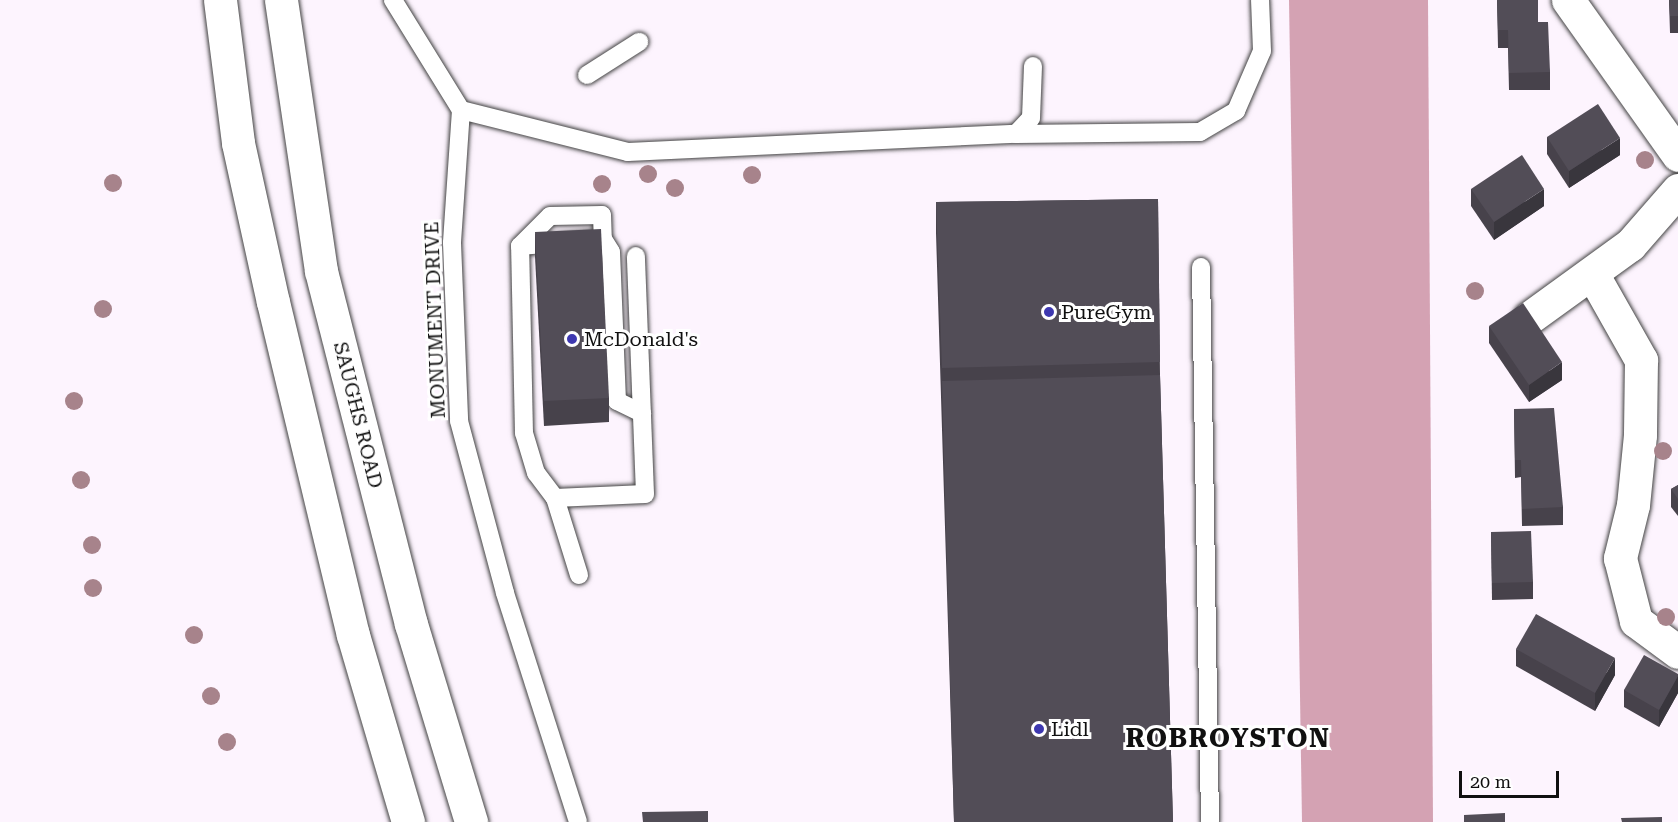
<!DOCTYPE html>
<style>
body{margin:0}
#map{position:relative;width:1678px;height:822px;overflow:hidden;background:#fdf4fe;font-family:"Roboto Serif",serif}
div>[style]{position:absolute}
.forest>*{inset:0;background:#d4a2b3}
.roads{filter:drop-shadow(0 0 2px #434343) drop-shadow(0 0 2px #434343)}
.service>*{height:18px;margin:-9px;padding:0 9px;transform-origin:9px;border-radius:9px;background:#fff}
.minor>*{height:33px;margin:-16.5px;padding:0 16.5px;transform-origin:16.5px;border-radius:16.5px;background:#fff}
.tertiary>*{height:33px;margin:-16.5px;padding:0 16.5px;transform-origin:16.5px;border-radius:16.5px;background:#fff}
.trees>*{width:18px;height:18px;margin:-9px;border-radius:50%;background:#a7838b}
.wall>*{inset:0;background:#47424b}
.shaded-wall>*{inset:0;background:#39363d}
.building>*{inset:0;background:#524d57}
.dots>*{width:16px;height:16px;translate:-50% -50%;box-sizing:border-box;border:3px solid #fff;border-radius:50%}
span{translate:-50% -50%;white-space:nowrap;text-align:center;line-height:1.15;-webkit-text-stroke:6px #fff;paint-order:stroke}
.poi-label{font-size:20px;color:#101010}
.left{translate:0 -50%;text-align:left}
.street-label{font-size:20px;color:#101010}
.district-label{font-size:26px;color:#101010;font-weight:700;letter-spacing:1.5px}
.scale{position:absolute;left:1459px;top:771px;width:100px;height:27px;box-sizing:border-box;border:3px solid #101010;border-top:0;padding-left:8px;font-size:18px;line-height:21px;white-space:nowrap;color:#101010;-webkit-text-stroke:4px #fff;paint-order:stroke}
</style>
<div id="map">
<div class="forest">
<div style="clip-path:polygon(1289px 0,1428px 0,1433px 822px,1302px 822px)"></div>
</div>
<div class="roads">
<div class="service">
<div style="left:393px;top:0;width:129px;rotate:58.3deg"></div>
<div style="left:461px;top:110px;width:133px;rotate:93.9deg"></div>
<div style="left:452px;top:243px;width:178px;rotate:87.7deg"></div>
<div style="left:459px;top:421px;width:178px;rotate:75deg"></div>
<div style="left:505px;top:593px;width:240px;rotate:72.3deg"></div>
<div style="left:587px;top:75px;width:62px;rotate:-32.4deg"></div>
<div style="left:461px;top:110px;width:172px;rotate:14.1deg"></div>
<div style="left:628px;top:152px;width:388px;rotate:-2.7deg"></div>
<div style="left:1016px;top:134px;width:22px;rotate:-47deg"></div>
<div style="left:1031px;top:118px;width:52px;rotate:-87.8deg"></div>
<div style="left:1016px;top:134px;width:184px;rotate:-0.6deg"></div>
<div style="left:1200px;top:132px;width:42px;rotate:-30.3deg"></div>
<div style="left:1236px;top:111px;width:65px;rotate:-66.6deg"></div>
<div style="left:1262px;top:51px;width:51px;rotate:-92.2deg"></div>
<div style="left:520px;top:246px;width:42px;rotate:-45deg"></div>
<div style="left:550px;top:216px;width:52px;rotate:-1.1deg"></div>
<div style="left:602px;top:215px;width:24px;rotate:88deg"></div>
<div style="left:1201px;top:267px;width:555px;rotate:89.07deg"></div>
<div style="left:555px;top:498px;width:90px;rotate:-2.5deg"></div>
<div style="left:645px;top:494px;width:238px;rotate:-92.2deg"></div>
<div style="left:579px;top:575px;width:81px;rotate:-107.3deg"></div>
<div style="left:555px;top:498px;width:31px;rotate:-127deg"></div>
<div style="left:536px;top:473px;width:42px;rotate:-106.7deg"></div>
<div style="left:524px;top:433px;width:187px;rotate:-91.2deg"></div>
<div style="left:520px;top:246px;width:83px;rotate:-4.8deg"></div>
<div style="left:603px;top:239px;width:15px;rotate:58deg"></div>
<div style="left:611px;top:252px;width:149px;rotate:87.7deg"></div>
<div style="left:617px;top:401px;width:28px;rotate:26deg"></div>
</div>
<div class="minor">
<div style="left:1568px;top:0;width:190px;rotate:54.6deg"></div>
<div style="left:1593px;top:275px;width:98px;rotate:60.5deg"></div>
<div style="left:1641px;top:360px;width:75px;rotate:90.8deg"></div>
<div style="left:1640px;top:435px;width:70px;rotate:95.7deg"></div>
<div style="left:1633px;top:505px;width:55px;rotate:103.8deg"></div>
<div style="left:1620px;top:558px;width:65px;rotate:75.7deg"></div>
<div style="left:1636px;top:621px;width:52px;rotate:36.4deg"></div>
<div style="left:1529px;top:318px;width:125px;rotate:-35.9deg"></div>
<div style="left:1630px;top:245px;width:73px;rotate:-48.9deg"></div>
</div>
<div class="tertiary">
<div style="left:220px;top:0;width:144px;rotate:82.8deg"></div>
<div style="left:238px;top:143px;width:163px;rotate:77.6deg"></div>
<div style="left:273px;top:302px;width:342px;rotate:76.5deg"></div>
<div style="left:353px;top:635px;width:195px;rotate:73.6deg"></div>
<div style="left:281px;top:0;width:274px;rotate:81.6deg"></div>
<div style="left:321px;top:271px;width:364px;rotate:75.7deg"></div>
<div style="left:411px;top:624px;width:207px;rotate:73.1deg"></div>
</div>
</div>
<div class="trees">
<div style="left:1645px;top:160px"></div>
<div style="left:648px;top:174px"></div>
<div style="left:752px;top:175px"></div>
<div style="left:113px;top:183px"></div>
<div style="left:602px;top:184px"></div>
<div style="left:675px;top:188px"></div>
<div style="left:1475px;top:291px"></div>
<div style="left:103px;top:309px"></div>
<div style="left:74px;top:401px"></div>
<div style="left:1663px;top:451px"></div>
<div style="left:81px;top:480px"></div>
<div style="left:92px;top:545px"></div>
<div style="left:93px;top:588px"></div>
<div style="left:1666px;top:617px"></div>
<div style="left:194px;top:635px"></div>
<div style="left:211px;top:696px"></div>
<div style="left:227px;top:742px"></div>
</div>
<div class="wall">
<div style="clip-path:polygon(1497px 0,1538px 22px,1550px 72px,1550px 90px,1509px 90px,1508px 48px,1498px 48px)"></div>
<div style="clip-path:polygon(1669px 0,1678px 0,1678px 33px,1670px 33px)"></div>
<div style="clip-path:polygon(1547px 137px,1620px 155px,1569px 188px,1547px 154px)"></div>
<div style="clip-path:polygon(1471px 189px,1544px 206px,1494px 240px,1471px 206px)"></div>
<div style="clip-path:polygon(1158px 199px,1160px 375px,1173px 822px,954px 822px,936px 233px,936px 202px)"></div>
<div style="clip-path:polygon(535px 232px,609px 398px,609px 422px,544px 426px,535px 257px)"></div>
<div style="clip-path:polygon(1489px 326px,1562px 380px,1529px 402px,1489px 343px)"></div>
<div style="clip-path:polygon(1514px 409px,1563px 507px,1563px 525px,1522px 526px,1521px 477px,1515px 478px)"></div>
<div style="clip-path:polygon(1678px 485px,1678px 516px,1671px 507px,1671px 489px)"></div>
<div style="clip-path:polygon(1491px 532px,1533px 582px,1533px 599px,1492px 600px)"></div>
<div style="clip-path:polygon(1516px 649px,1615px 675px,1595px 711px,1516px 666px)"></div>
<div style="clip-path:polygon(1678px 674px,1678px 693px,1659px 727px,1624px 707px,1624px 690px)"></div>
</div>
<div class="shaded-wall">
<div style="clip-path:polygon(1620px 138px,1620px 155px,1569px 188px,1569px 171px)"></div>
<div style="clip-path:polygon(1544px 189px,1544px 206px,1494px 240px,1494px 222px)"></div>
<div style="clip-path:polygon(1562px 362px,1562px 380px,1529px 402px,1529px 385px)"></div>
<div style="clip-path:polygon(1615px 658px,1615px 675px,1595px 711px,1595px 693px)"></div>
<div style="clip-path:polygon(1678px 676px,1678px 693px,1659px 727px,1659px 710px)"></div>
</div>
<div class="building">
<div style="clip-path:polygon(1497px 0,1538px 0,1538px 22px,1548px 22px,1550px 72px,1509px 73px,1508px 30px,1498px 30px)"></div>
<div style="clip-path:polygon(1669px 0,1678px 0,1678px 16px,1670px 16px)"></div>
<div style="clip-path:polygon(1598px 104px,1620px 138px,1569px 171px,1547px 137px)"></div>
<div style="clip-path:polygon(1522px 155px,1544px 189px,1494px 222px,1471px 189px)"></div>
<div style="clip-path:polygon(1158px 199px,1160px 362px,942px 368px,936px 202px)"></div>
<div style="clip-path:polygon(601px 229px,609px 398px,544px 401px,535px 232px)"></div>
<div style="clip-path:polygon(1523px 303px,1562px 362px,1529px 385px,1489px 326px)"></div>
<div style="clip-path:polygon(1160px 375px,1173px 822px,954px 822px,942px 381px)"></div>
<div style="clip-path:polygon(1554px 408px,1563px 507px,1522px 509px,1521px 460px,1515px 460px,1514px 409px)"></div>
<div style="clip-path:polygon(1678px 485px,1678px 499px,1671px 489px)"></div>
<div style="clip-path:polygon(1531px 531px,1533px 582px,1492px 583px,1491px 532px)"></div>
<div style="clip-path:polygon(1536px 614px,1615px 658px,1595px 693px,1516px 649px)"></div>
<div style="clip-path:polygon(1644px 655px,1678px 674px,1678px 676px,1659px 710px,1624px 690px)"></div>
<div style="clip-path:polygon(708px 811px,708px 822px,643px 822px,642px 812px)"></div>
<div style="clip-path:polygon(1505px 813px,1505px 822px,1464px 822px,1464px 815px)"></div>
<div style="clip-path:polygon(1662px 817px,1662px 822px,1622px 822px,1621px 818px)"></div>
</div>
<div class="dots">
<div style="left:1049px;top:312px;background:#3e38b0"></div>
<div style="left:572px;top:339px;background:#3e38b0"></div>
<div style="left:1039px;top:729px;background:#3e38b0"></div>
</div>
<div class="poi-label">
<span class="left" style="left:1061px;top:312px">PureGym</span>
<span class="left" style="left:584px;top:339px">McDonald's</span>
<span class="left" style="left:1051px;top:729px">Lidl</span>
</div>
<div class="street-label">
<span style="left:435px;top:320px;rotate:-92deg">MONUMENT DRIVE</span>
<span style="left:358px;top:415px;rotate:76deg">SAUGHS ROAD</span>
</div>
<div class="district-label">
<span style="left:1228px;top:739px">ROBROYSTON</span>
</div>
<div class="scale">20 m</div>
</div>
